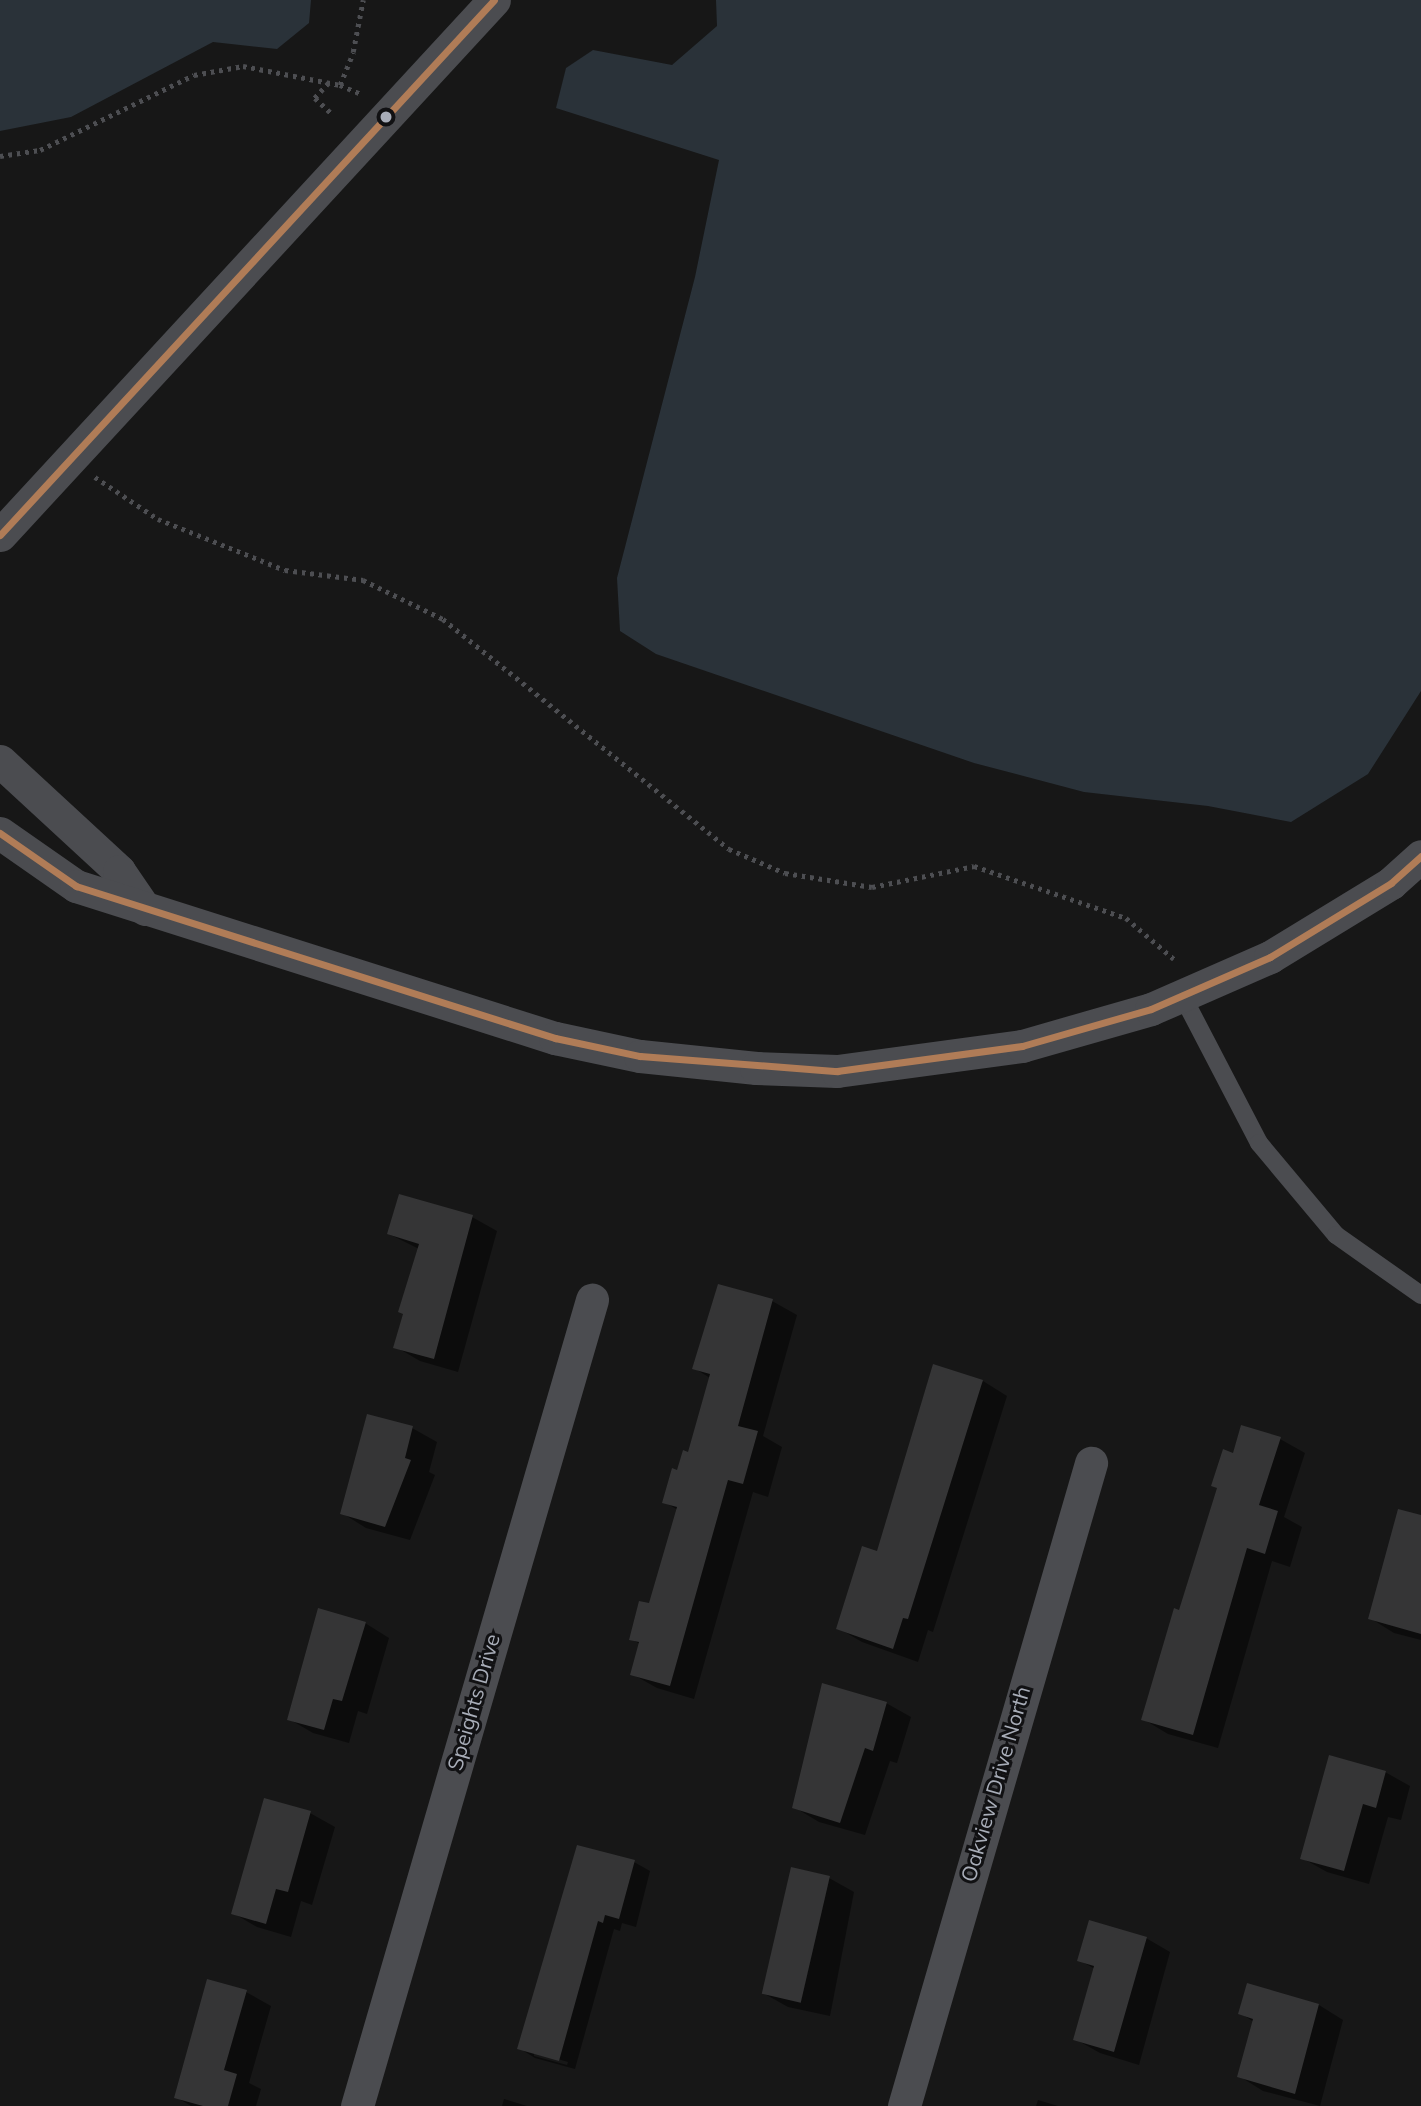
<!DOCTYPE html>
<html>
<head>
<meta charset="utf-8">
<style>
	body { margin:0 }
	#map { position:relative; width:1421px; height:2106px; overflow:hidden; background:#171717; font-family:Mulish,sans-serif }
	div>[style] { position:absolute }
	.water>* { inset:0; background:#2a3239 }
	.shadow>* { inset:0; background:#0007 }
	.building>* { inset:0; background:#353536; transform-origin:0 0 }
	.path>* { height:4.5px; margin-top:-2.25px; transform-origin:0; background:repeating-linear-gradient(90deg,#4d4e52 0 3.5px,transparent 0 8.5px) }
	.lane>* { height:18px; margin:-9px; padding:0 9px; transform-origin:9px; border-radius:9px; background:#4b4c50 }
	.street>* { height:33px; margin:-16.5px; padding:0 16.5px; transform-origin:16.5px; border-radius:16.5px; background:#4b4c50 }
	.bus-1>* { height:7px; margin:-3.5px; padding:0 3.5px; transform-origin:3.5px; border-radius:3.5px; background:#b07c57 }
	.dots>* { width:19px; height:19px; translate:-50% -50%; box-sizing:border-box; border:4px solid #111113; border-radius:50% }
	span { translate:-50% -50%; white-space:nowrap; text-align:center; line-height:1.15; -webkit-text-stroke:6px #111113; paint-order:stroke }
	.street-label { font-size:21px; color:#a8adb8 }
</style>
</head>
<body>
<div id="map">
	<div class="water">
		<i style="clip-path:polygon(0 0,311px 0,309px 23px,277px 49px,213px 42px,71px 117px,0 131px)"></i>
		<i style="clip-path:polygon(716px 0,1421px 0,1421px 691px,1368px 774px,1291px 822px,1208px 806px,1084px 792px,974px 763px,656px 654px,620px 631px,617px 578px,695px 277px,719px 160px,556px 108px,566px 68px,593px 50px,672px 65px,717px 26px)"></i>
	</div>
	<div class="shadow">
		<i style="clip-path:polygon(472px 1217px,497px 1231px,458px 1372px,420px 1361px,396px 1347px,419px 1249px,389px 1234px)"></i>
		<i style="clip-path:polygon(772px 1301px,797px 1315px,763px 1436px,782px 1447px,768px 1497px,753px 1492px,694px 1699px,657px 1688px,632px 1674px,640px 1644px,631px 1639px,651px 1605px,678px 1510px,664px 1502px,689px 1454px,710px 1378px,694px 1368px)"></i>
		<i style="clip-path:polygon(983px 1381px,1007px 1396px,933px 1632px,928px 1630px,918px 1662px,862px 1642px,838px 1628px)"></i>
		<i style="clip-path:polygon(369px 1416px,412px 1428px,437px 1442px,429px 1472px,435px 1475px,410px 1540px,366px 1528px,342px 1513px)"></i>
		<i style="clip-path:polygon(1280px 1439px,1305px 1453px,1284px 1517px,1302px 1527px,1290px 1567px,1272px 1561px,1218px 1748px,1168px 1734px,1143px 1719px,1234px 1455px)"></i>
		<i style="clip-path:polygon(1421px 1517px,1421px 1640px,1394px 1633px,1370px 1618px)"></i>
		<i style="clip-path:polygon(365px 1623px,389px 1638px,367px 1714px,358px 1711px,349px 1743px,313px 1733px,289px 1719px)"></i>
		<i style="clip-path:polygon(886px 1703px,911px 1717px,897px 1763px,890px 1761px,865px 1835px,819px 1822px,794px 1807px)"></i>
		<i style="clip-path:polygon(1385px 1772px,1410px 1786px,1401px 1820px,1388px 1817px,1369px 1884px,1327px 1872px,1302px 1858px)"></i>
		<i style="clip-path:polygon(310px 1813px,335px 1827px,312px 1905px,301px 1901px,291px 1937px,257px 1927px,233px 1913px)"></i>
		<i style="clip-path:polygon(evenodd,634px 1862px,650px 1871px,636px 1927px,622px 1923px,620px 1931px,614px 1929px,575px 2069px,535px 2058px,519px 2048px,634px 1862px,534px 2052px,568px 2062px,567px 2065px,534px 2056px,534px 2052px)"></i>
		<i style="clip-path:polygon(829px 1878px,854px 1892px,830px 2016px,788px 2007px,763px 1993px)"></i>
		<i style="clip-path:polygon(1146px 1938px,1170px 1952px,1139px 2065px,1100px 2053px,1075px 2039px,1095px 1969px,1079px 1960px)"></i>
		<i style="clip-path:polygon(208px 1982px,246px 1992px,271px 2006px,249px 2083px,261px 2089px,256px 2106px,191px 2106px,176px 2097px)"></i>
		<i style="clip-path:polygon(1248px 1986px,1319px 2005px,1343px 2020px,1320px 2106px,1263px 2091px,1239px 2076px,1254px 2022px,1240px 2013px)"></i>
		<i style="clip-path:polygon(504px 2099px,527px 2106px,502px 2106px)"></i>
		<i style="clip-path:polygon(1038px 2100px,1058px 2106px,1036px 2106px)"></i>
	</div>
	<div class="building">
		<i style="clip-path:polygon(399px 1194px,473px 1215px,434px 1359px,393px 1348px,403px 1314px,398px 1312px,419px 1244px,387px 1234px)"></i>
		<i style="clip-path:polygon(718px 1284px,773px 1299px,738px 1426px,758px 1431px,743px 1484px,728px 1480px,670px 1686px,630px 1675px,639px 1642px,629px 1640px,639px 1601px,649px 1603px,677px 1507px,662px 1503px,672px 1468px,677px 1470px,683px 1450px,688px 1452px,710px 1374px,692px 1369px)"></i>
		<i style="clip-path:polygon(933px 1364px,983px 1380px,908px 1619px,903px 1618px,893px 1649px,836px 1629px,862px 1546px,877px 1551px)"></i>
		<i style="clip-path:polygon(367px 1414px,413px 1426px,405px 1458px,411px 1460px,385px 1527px,340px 1514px)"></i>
		<i style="clip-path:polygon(1241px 1425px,1281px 1437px,1259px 1505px,1278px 1511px,1265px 1554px,1247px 1548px,1193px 1735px,1141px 1720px,1174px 1608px,1179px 1610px,1217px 1488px,1211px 1486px,1223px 1449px,1233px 1453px)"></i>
		<i style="clip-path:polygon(1398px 1509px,1421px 1515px,1421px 1634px,1368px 1619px)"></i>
		<i style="clip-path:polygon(318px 1608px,366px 1622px,342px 1701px,333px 1699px,324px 1730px,287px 1720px)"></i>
		<i style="clip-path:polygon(822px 1683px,887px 1702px,873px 1751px,865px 1748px,840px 1823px,792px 1808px)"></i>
		<i style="clip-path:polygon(1329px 1755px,1386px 1771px,1376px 1808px,1363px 1804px,1344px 1871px,1300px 1859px)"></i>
		<i style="clip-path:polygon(264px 1798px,311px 1811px,288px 1892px,276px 1889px,266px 1924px,231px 1914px)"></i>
		<i style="clip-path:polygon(577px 1845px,635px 1860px,619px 1919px,605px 1915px,603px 1923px,598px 1921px,559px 2061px,517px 2049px)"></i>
		<i style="left:791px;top:1867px;width:40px;height:130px;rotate:13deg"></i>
		<i style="clip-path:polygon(1089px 1920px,1147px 1937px,1114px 2052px,1073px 2040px,1094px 1966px,1077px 1961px)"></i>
		<i style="clip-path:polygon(207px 1979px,247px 1990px,224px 2070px,237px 2074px,228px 2106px,203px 2106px,174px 2098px)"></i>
		<i style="clip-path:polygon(1247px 1983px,1319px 2004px,1295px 2094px,1237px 2077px,1253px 2019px,1238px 2014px)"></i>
	</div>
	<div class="path">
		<i style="left:329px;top:83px;width:21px;rotate:133deg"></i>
		<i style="left:315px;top:98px;width:23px;rotate:43deg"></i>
		<i style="left:340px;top:85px;width:35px;rotate:-68deg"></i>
		<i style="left:353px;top:52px;width:53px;rotate:-79.1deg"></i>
		<i style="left:0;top:156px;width:40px;rotate:-8.5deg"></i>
		<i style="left:40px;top:150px;width:171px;rotate:-26deg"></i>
		<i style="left:194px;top:75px;width:50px;rotate:-10.4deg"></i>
		<i style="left:243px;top:66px;width:99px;rotate:11.1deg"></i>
		<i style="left:340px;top:85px;width:25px;rotate:23deg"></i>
		<i style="left:95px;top:477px;width:76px;rotate:33.7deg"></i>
		<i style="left:158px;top:519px;width:137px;rotate:21.9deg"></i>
		<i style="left:285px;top:570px;width:79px;rotate:7.3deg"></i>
		<i style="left:363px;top:580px;width:89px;rotate:26deg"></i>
		<i style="left:443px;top:619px;width:367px;rotate:38.8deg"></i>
		<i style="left:729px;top:849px;width:61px;rotate:23.2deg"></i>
		<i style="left:785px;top:873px;width:88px;rotate:9.1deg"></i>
		<i style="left:872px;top:887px;width:104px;rotate:-11.6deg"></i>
		<i style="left:974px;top:866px;width:161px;rotate:18.9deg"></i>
		<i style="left:1126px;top:918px;width:63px;rotate:40.5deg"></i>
	</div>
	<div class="lane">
		<i style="left:1182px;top:995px;width:167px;rotate:62.5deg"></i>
		<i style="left:1259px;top:1143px;width:120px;rotate:50.1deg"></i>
		<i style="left:1336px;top:1235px;width:104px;rotate:35.2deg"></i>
	</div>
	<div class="street">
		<i style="left:0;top:535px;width:728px;rotate:-47.28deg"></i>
		<i style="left:0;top:761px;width:162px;rotate:42.7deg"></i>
		<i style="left:119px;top:871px;width:46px;rotate:55.6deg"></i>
		<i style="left:0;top:833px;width:93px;rotate:34.9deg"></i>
		<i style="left:76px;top:886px;width:503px;rotate:17.61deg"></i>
		<i style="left:555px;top:1038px;width:87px;rotate:12deg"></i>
		<i style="left:640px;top:1056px;width:117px;rotate:5.9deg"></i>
		<i style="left:756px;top:1068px;width:81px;rotate:2.1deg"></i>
		<i style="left:837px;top:1071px;width:187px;rotate:-7.7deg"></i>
		<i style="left:1022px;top:1046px;width:134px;rotate:-16deg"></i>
		<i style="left:1151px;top:1009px;width:130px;rotate:-23.6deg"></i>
		<i style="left:1270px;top:957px;width:142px;rotate:-31.4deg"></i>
		<i style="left:1391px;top:883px;width:40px;rotate:-42deg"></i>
		<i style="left:357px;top:2106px;width:840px;rotate:-73.75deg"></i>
		<i style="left:904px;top:2106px;width:670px;rotate:-73.78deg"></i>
	</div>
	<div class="bus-1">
		<i style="left:0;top:535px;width:728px;rotate:-47.28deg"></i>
		<i style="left:0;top:833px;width:93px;rotate:34.9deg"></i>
		<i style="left:76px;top:886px;width:503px;rotate:17.61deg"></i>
		<i style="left:555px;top:1038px;width:87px;rotate:12deg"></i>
		<i style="left:640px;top:1056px;width:198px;rotate:4.4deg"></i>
		<i style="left:837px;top:1071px;width:187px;rotate:-7.7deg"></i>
		<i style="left:1022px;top:1046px;width:134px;rotate:-16deg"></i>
		<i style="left:1151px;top:1009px;width:130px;rotate:-23.6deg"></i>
		<i style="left:1270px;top:957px;width:142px;rotate:-31.4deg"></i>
		<i style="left:1391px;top:883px;width:40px;rotate:-42deg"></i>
	</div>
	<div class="dots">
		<i style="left:386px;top:117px;background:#a8adb8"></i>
	</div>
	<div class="street-label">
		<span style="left:473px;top:1702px;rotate:-74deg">Speights Drive</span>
		<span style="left:995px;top:1784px;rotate:-74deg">Oakview Drive North</span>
	</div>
</div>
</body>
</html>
